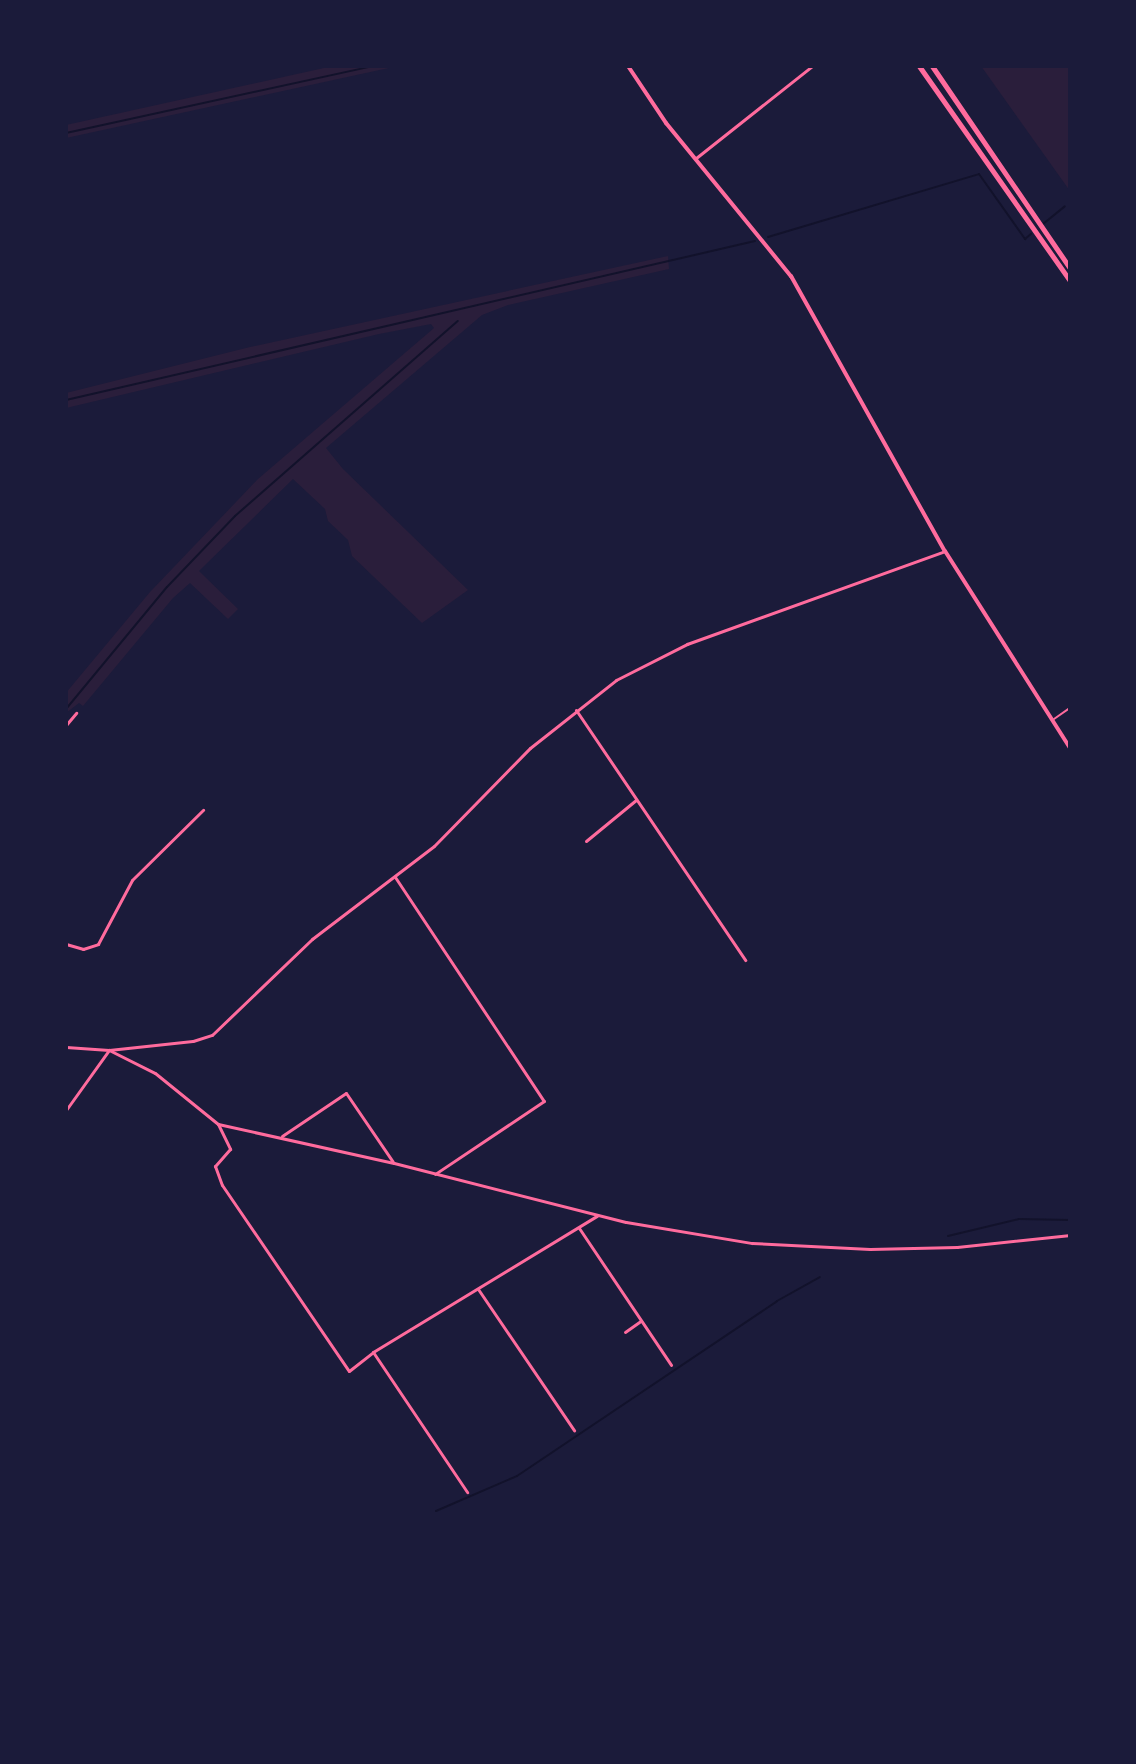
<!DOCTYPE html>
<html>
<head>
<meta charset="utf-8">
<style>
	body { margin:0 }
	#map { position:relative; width:1136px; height:1764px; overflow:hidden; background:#1b1b3a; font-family:"Golos Text",sans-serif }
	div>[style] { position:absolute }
	.green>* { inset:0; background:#2a1e3b }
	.stream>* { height:2px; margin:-1px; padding:0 1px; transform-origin:1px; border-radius:1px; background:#12122b }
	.service>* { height:2px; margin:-1px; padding:0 1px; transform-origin:1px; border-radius:1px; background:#ff6b9d }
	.minor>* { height:3px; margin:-1.5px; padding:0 1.5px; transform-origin:1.5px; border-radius:1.5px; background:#ff6b9d }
	.tertiary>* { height:4px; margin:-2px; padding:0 2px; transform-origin:2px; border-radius:2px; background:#ff6b9d }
	.primary>* { height:5px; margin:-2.5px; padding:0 2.5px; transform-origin:2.5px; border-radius:2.5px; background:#ff6b9d }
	span { translate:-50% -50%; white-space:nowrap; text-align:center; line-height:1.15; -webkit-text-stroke:6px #1b1b3a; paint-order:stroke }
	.frame { position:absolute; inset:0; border:68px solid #1b1b3a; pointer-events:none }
</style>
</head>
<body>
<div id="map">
	<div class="green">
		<i style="clip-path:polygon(333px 66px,398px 66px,66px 138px,66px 125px)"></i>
		<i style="clip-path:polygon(981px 66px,1070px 66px,1070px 191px)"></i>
		<i style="clip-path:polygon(668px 256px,669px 269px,508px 305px,482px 315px,326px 448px,343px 469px,468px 590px,422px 623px,352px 556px,348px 540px,328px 521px,325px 509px,293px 479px,199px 571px,238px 609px,228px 619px,190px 583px,173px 598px,83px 706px,79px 703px,66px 713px,66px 693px,70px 688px,150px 592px,258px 479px,434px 328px,431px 324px,379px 334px,66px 408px,66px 393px,250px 347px)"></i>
	</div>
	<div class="stream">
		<i style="left:66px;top:133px;width:314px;rotate:-12.3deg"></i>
		<i style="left:1043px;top:224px;width:28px;rotate:-39deg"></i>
		<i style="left:768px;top:237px;width:220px;rotate:-16.6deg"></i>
		<i style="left:979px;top:174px;width:80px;rotate:54.7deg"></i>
		<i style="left:1025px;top:239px;width:8px;rotate:-40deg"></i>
		<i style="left:66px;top:400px;width:707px;rotate:-12.99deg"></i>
		<i style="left:66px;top:709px;width:158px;rotate:-50.4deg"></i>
		<i style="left:167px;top:587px;width:98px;rotate:-46.2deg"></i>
		<i style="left:235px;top:516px;width:296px;rotate:-41.2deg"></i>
		<i style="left:948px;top:1236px;width:73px;rotate:-13.5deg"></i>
		<i style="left:1019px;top:1219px;width:51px;rotate:1.1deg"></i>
		<i style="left:436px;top:1511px;width:88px;rotate:-23.4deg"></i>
		<i style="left:517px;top:1476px;width:313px;rotate:-33.9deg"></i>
		<i style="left:777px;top:1301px;width:49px;rotate:-29.2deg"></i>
	</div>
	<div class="service">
		<i style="left:1054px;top:719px;width:19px;rotate:-35deg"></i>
	</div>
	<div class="minor">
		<i style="left:696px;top:158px;width:148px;rotate:-38.4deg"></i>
		<i style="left:576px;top:710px;width:302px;rotate:55.9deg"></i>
		<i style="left:66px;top:725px;width:16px;rotate:-50deg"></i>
		<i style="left:586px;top:841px;width:65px;rotate:-39.4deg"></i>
		<i style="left:395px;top:877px;width:269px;rotate:56.4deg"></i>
		<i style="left:544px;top:1101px;width:131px;rotate:146.2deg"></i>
		<i style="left:66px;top:944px;width:18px;rotate:16deg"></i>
		<i style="left:83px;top:949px;width:16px;rotate:-18deg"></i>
		<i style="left:98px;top:944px;width:72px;rotate:-62deg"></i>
		<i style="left:132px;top:880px;width:100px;rotate:-44.6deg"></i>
		<i style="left:66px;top:1047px;width:43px;rotate:4deg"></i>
		<i style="left:109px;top:1050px;width:84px;rotate:-6.1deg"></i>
		<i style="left:193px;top:1041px;width:20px;rotate:-18deg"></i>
		<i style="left:212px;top:1035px;width:139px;rotate:-43.8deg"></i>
		<i style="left:312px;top:939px;width:153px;rotate:-37.3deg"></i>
		<i style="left:434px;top:846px;width:137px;rotate:-45.6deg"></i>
		<i style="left:530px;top:748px;width:110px;rotate:-38.3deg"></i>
		<i style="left:616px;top:680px;width:80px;rotate:-26.9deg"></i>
		<i style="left:687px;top:644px;width:274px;rotate:-19.8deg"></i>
		<i style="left:66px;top:1110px;width:74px;rotate:-54.4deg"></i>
		<i style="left:109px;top:1050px;width:51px;rotate:26.6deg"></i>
		<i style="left:155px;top:1073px;width:81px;rotate:39deg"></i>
		<i style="left:218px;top:1124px;width:28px;rotate:64deg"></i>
		<i style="left:230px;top:1149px;width:23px;rotate:131deg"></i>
		<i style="left:215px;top:1166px;width:20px;rotate:70deg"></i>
		<i style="left:222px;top:1185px;width:225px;rotate:55.7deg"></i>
		<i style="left:349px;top:1371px;width:31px;rotate:-38deg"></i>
		<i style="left:373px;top:1352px;width:262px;rotate:-31.3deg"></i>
		<i style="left:218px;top:1124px;width:180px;rotate:12.5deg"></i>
		<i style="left:394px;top:1163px;width:239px;rotate:14.3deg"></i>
		<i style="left:626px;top:1222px;width:128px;rotate:9.5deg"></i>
		<i style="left:752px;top:1243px;width:118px;rotate:2.9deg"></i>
		<i style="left:870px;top:1249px;width:87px;rotate:-1.3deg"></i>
		<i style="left:957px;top:1247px;width:114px;rotate:-6.1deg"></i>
		<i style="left:282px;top:1136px;width:77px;rotate:-33.9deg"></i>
		<i style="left:346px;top:1093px;width:83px;rotate:55.7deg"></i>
		<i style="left:579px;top:1228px;width:165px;rotate:56.1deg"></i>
		<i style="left:478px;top:1289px;width:171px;rotate:55.8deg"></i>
		<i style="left:625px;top:1332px;width:19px;rotate:-35deg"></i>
		<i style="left:373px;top:1352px;width:169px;rotate:56.1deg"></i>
	</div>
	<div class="tertiary">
		<i style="left:628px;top:66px;width:69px;rotate:56.3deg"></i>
		<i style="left:666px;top:123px;width:198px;rotate:50.8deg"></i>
		<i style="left:791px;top:276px;width:315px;rotate:60.8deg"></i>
		<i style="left:945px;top:551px;width:233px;rotate:57.6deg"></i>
	</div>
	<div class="primary">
		<i style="left:919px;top:66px;width:263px;rotate:54.9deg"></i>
		<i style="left:932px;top:66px;width:245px;rotate:55.7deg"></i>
	</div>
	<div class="frame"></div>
</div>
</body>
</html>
